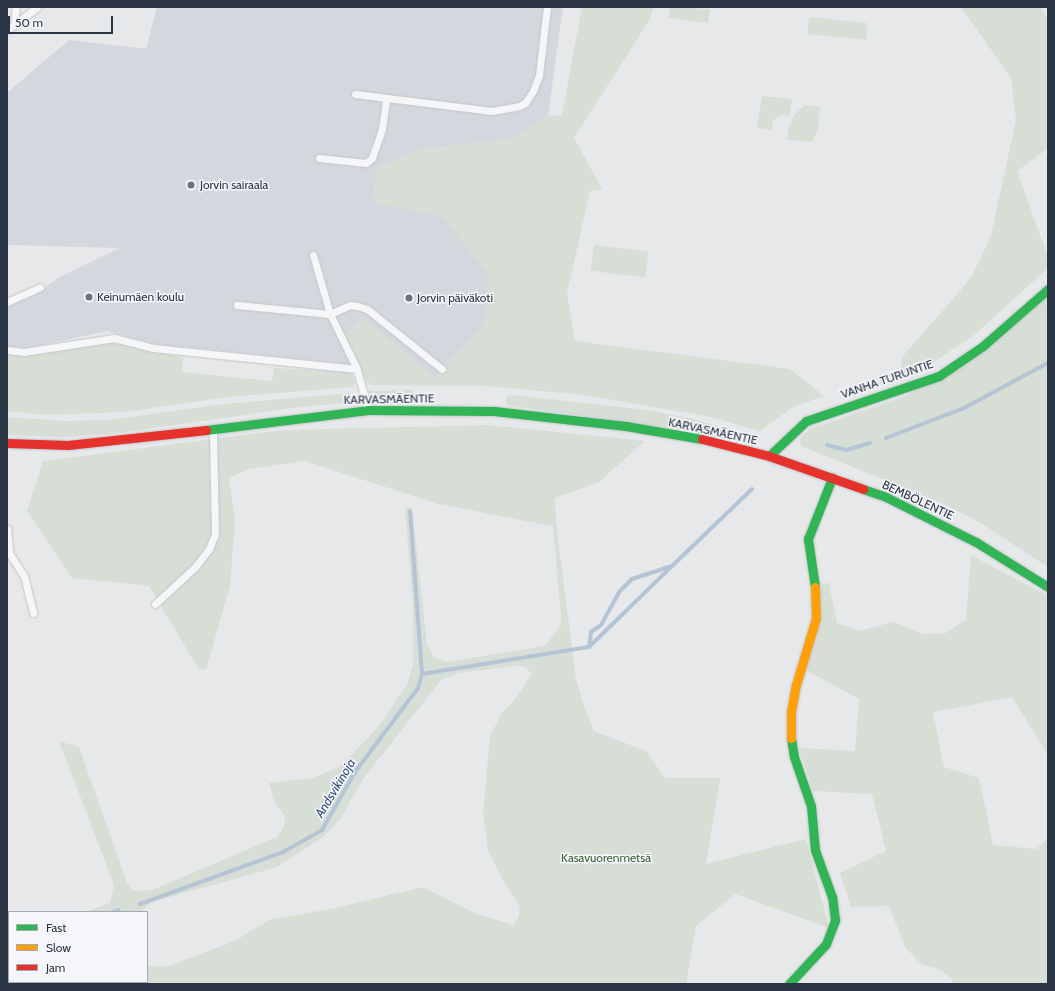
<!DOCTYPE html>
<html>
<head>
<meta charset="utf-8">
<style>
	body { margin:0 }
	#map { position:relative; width:1055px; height:991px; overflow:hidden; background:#e6e8ea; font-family:Cabin,sans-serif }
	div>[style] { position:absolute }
	.built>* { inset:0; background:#d4d7dd }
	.green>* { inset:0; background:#d6ded6; transform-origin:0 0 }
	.stream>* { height:4px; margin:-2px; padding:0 2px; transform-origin:2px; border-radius:2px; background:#b4c4d5 }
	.roads { filter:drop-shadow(0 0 1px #c4c6c8) drop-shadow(0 0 1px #c4c6c8) }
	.lane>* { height:7px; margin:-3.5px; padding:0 3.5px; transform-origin:3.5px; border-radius:3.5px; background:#f5f6f7 }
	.fast>* { height:9px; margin:-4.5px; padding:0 4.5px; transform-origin:4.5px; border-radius:4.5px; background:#30b455 }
	.slow>* { height:9px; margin:-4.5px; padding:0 4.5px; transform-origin:4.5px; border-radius:4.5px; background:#ff9f0a }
	.jam>* { height:9px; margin:-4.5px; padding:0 4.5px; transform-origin:4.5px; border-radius:4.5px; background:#e5322d }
	.dots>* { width:11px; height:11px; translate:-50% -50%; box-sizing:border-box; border:2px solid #f4f6f9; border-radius:50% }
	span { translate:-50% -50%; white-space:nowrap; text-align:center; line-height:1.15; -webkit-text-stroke:3px #f4f6f9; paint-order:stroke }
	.poi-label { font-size:12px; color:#2b3445 }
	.left { translate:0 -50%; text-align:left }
	.street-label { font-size:12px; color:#2b3445 }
	.park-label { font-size:12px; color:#3f6138 }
	.water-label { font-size:13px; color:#34527a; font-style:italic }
	.frame { position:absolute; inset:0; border:8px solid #2b3445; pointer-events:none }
	.legend { position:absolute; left:8px; top:911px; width:140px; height:72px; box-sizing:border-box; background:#f4f6f9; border:1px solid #a4a8b1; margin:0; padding:5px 7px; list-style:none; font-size:12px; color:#2b3445 }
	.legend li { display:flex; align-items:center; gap:8px; height:20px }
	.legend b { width:20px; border:1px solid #a4a8b1 }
	.scale { position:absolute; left:8px; top:16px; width:105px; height:18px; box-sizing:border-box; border:2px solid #2b3445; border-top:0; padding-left:5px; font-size:12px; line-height:14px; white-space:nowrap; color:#2b3445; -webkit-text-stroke:3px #f4f6f9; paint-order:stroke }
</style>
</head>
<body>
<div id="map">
	<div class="built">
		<i style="clip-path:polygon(157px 7px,563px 7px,548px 116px,514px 139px,419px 149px,377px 168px,373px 202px,442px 216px,489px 275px,484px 325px,435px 377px,362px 317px,358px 365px,153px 344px,107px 331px,28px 348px,7px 347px,7px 304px,41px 290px,58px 278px,120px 248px,7px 245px,7px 93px,69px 40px,146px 49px)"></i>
	</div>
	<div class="green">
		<i style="clip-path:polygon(582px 7px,653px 7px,650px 19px,574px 138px,602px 189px,590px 191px,567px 293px,575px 341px,790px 369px,824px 396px,793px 407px,760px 431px,711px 417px,584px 395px,486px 386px,371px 385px,366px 380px,344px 338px,362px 317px,435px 377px,484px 325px,489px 275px,442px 217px,373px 202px,377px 168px,419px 149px,514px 139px,548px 116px,562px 115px)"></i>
		<i style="clip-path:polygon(670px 7px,710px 9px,708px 23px,669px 18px)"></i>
		<i style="clip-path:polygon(961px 7px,1040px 7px,1048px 20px,1048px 148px,1017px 171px,1048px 257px,1048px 268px,973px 336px,932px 363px,901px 376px,902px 357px,960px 291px,973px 274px,991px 236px,1016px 120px,1011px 78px)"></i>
		<i style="left:809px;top:17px;width:59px;height:17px;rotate:6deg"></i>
		<i style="clip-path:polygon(762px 96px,792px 99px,789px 116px,782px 115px,773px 120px,772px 130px,757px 128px)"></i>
		<i style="clip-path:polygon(805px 105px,820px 107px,818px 130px,812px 142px,787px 140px,789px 126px,795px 114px)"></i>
		<i style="left:594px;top:245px;width:55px;height:26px;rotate:7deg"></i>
		<i style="clip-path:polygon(1048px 296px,1048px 567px,979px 522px,946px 505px,801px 446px,800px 439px,810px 429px,906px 396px)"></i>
		<i style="clip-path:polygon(105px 343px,125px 344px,183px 358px,182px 372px,272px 381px,274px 368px,347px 372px,352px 374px,355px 382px,353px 387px,229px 397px,124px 412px,46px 415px,7px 411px,7px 355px,46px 353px)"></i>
		<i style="clip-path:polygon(413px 390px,414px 395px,385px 402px,375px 402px,368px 391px)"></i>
		<i style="clip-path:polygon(350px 393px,355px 395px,355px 399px,343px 403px,292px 408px,118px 433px,64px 437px,7px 435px,7px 417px,65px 421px,108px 420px,225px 404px)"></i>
		<i style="clip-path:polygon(512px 395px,647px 410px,693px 419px,745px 434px,739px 438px,506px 405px,507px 396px)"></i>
		<i style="clip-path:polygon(488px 425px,645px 441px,599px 482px,555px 498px,556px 523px,576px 679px,582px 700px,594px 731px,646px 751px,665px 778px,720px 778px,706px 864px,806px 839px,829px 928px,735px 894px,696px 926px,686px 984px,79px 984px,147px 982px,147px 966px,166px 967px,235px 941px,269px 920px,336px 908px,423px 887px,477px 914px,513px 925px,518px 918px,520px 906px,503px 881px,488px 850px,483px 814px,490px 737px,501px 714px,515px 699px,532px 674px,525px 667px,520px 665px,458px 673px,441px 680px,363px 779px,340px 819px,324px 836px,277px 867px,152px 902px,140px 912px,86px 912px,110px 903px,114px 885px,59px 741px,79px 747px,127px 883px,133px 891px,152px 890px,277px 837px,284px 827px,285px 816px,273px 799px,269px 783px,313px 778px,341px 766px,379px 726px,408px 683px,413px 663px,413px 609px,405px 507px,412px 508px,427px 645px,434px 657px,447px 662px,545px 646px,561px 625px,561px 614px,553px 526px,438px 504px,305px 461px,249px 469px,229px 478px,235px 521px,230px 586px,206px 670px,198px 668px,149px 586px,72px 578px,27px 511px,43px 461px,284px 430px)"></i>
		<i style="clip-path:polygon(971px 555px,1048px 596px,1048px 755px,1012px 697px,933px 712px,944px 767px,979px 778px,993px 845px,1036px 849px,1048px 839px,1048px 984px,952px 984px,953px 980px,939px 969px,922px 965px,905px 947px,889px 906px,851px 907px,840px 873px,886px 851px,872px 794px,813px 791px,799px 748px,855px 751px,859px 699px,806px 670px,822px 584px,829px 583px,837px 623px,859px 631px,893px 622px,923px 634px,946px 633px,966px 620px)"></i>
	</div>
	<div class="stream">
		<i style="left:886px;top:438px;width:84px;rotate:-21deg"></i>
		<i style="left:964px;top:408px;width:95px;rotate:-28.2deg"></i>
		<i style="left:827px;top:445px;width:20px;rotate:15deg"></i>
		<i style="left:846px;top:450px;width:25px;rotate:-16deg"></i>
		<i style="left:589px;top:647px;width:113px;rotate:-44.3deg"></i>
		<i style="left:422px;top:674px;width:169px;rotate:-9.2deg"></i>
		<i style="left:589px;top:647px;width:15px;rotate:-82deg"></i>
		<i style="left:591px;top:632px;width:12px;rotate:-35deg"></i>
		<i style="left:601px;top:625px;width:39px;rotate:-61deg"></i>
		<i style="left:620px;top:591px;width:17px;rotate:-45deg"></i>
		<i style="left:632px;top:579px;width:42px;rotate:-18deg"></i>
		<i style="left:672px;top:566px;width:111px;rotate:-43.9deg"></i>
		<i style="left:140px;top:904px;width:152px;rotate:-20deg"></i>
		<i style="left:283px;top:852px;width:45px;rotate:-29.4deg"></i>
		<i style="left:322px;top:830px;width:67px;rotate:-60.4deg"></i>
		<i style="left:355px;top:772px;width:105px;rotate:-53.1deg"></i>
		<i style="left:418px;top:688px;width:15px;rotate:-74deg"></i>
		<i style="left:422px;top:674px;width:163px;rotate:-94.2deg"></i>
		<i style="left:113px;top:912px;width:6px;rotate:-18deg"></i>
		<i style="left:7px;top:949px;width:2px"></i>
	</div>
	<div class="roads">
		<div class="lane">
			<i style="left:14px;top:25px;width:18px;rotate:-84deg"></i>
			<i style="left:7px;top:30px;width:38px;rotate:-37deg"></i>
			<i style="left:355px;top:94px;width:138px;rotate:7.1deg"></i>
			<i style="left:492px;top:111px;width:27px;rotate:-10deg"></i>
			<i style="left:519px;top:106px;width:7px;rotate:-27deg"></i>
			<i style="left:525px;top:103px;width:14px;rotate:-56deg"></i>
			<i style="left:533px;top:91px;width:17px;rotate:-69deg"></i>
			<i style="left:539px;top:75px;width:68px;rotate:-83.3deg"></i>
			<i style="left:319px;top:158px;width:47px;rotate:6.1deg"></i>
			<i style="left:366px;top:163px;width:8px;rotate:-40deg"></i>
			<i style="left:372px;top:158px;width:31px;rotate:-71deg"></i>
			<i style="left:382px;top:129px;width:30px;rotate:-82deg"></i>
			<i style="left:313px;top:255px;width:61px;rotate:73.9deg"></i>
			<i style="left:330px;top:314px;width:59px;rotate:63.9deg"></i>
			<i style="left:356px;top:367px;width:44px;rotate:74.1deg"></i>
			<i style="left:7px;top:302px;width:36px;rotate:-24deg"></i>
			<i style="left:237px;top:305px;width:93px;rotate:5.5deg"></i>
			<i style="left:330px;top:314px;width:22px;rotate:-24deg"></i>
			<i style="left:350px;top:305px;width:7px;rotate:8deg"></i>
			<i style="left:357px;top:306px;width:10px;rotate:17deg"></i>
			<i style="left:367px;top:309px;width:96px;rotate:38.7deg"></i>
			<i style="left:7px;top:350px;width:17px;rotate:7deg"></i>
			<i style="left:24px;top:352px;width:91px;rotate:-8.8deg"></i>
			<i style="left:114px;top:338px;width:40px;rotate:14.4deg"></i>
			<i style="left:153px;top:348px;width:205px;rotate:5.9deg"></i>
			<i style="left:7px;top:529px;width:24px;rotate:85deg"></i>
			<i style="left:9px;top:553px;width:27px;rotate:57deg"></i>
			<i style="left:24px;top:576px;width:38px;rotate:76deg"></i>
			<i style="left:155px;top:604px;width:54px;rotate:-42.8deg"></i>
			<i style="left:195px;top:567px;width:23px;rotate:-52deg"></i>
			<i style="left:209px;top:549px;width:16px;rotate:-68deg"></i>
			<i style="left:215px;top:534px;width:104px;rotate:-91.1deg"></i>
		</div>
		<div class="fast">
			<i style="left:206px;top:430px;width:163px;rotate:-7deg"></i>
			<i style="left:368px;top:410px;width:126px;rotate:0.5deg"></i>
			<i style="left:494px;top:411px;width:133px;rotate:6.5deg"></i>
			<i style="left:626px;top:426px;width:77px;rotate:9.7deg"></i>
			<i style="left:769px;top:456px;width:51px;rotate:-43.4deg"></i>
			<i style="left:806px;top:421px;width:140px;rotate:-18.7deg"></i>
			<i style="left:939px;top:376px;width:53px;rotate:-34.3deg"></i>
			<i style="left:983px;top:346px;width:86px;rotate:-41.2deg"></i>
			<i style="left:863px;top:489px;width:24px;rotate:19deg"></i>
			<i style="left:886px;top:497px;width:101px;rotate:26.6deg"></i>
			<i style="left:976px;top:542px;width:85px;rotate:32deg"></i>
			<i style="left:815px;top:587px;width:49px;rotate:-98.3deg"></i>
			<i style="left:808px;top:539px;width:66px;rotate:-68.5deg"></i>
			<i style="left:789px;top:984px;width:54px;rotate:-47.2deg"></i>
			<i style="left:826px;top:944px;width:26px;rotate:-69deg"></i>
			<i style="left:835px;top:920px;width:23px;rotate:-97deg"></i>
			<i style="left:832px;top:897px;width:50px;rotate:-109.9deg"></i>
			<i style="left:815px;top:850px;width:44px;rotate:-95.2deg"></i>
			<i style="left:811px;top:806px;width:52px;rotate:-109.1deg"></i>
			<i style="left:794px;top:757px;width:19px;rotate:-99deg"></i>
		</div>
		<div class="slow">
			<i style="left:791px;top:738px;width:26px;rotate:-90deg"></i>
			<i style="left:791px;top:712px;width:27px;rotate:-80deg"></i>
			<i style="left:796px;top:685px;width:70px;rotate:-73.4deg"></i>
			<i style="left:816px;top:618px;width:31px;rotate:-92deg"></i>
		</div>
		<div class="jam">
			<i style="left:702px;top:439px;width:69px;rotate:14.2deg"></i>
			<i style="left:769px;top:456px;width:100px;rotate:19.3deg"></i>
			<i style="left:7px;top:443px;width:61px;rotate:1.9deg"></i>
			<i style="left:68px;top:445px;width:139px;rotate:-6.2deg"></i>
		</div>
	</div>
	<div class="dots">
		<i style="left:191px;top:185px;background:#6c737f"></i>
		<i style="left:89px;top:297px;background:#6c737f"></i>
		<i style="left:409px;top:298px;background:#6c737f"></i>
	</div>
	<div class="poi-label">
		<span class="left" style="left:200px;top:185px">Jorvin sairaala</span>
		<span class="left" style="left:97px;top:297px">Keinumäen koulu</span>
		<span class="left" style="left:417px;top:298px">Jorvin päiväkoti</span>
	</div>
	<div class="street-label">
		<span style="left:887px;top:379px;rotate:-19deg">VANHA TURUNTIE</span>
		<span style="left:389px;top:399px;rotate:-1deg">KARVASMÄENTIE</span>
		<span style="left:713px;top:431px;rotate:12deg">KARVASMÄENTIE</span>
		<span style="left:918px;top:500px;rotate:25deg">BEMBÖLENTIE</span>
	</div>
	<div class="park-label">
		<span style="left:606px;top:858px">Kasavuorenmetsä</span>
	</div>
	<div class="water-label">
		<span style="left:335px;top:788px;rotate:-59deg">Andsvikinoja</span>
	</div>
	<div class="frame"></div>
	<ul class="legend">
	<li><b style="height:5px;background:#30b455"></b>Fast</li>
	<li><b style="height:5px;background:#ff9f0a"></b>Slow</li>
	<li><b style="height:5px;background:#e5322d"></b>Jam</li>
	</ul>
	<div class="scale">50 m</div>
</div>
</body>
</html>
